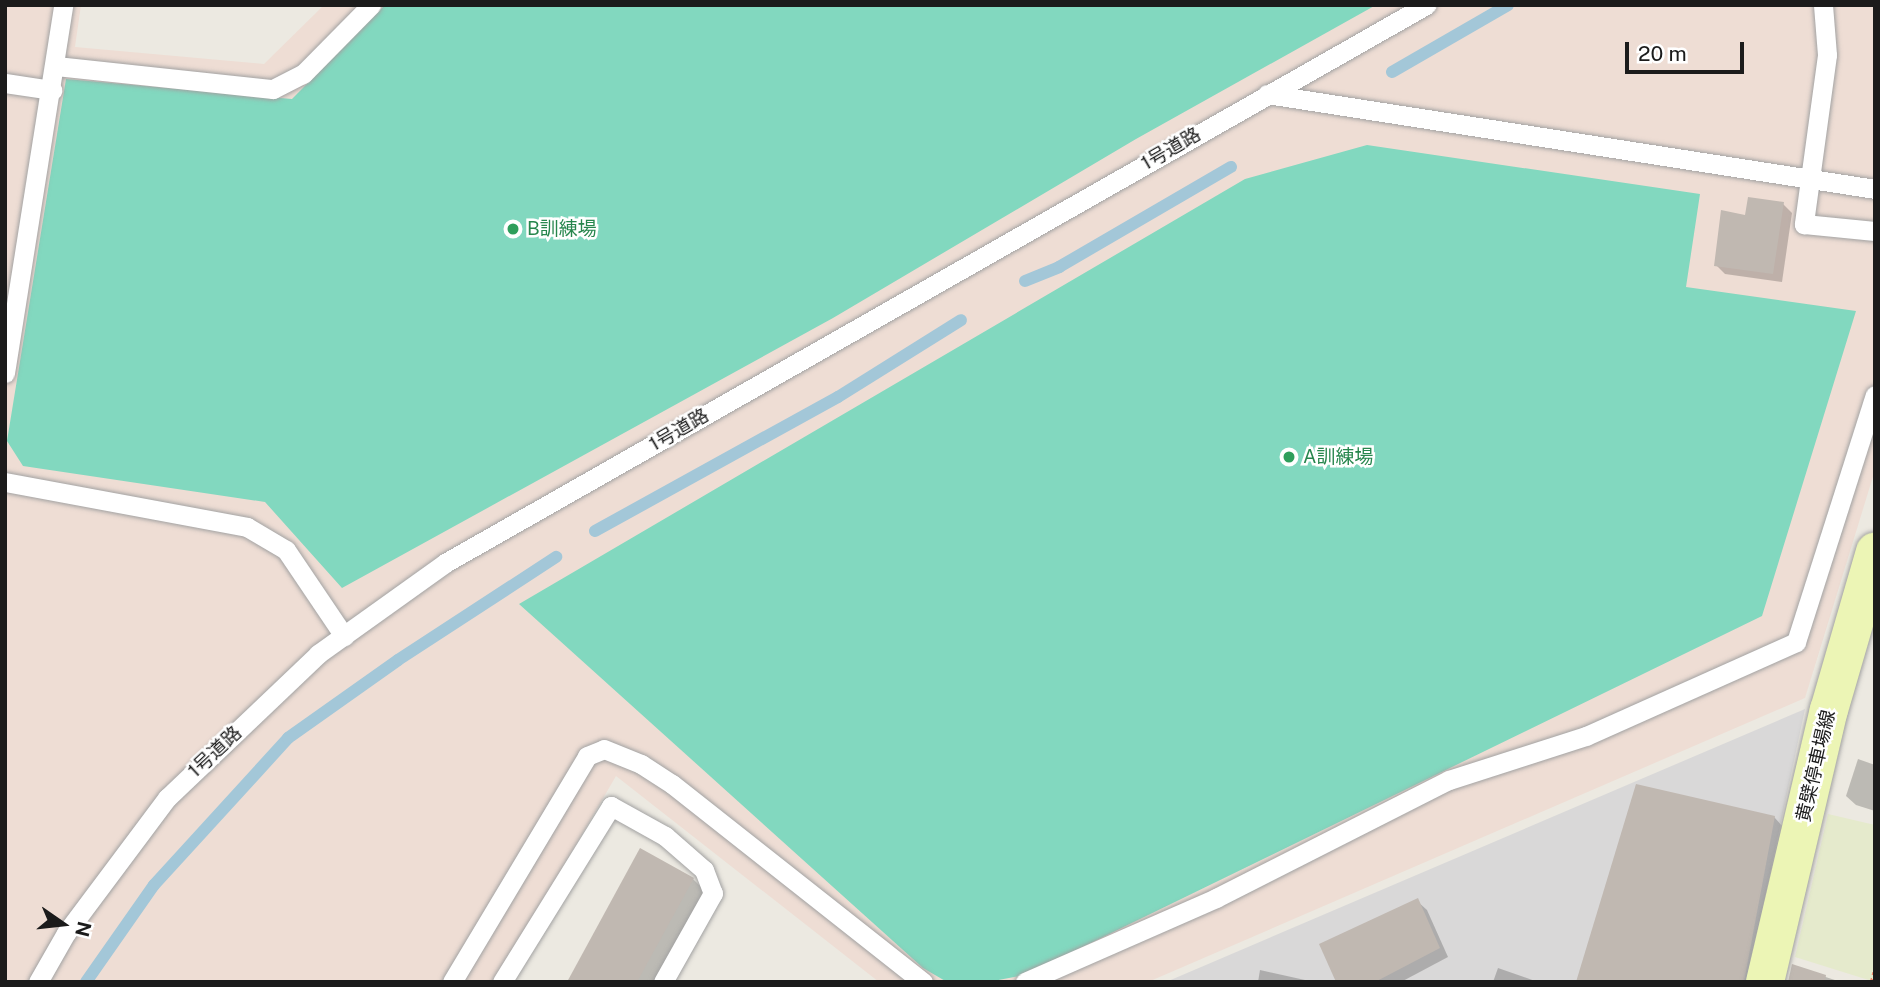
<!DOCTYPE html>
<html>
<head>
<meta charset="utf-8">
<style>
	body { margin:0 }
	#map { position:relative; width:1880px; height:987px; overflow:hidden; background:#ece9e1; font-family:"Public Sans","Noto Sans JP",sans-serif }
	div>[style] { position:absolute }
	.residential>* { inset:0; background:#d9d8d8 }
	.military>* { inset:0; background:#eeddd4 }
	.farmland>* { inset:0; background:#e5eacc }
	.pitch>* { inset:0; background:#82d8bf }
	.shadow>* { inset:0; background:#0003 }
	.stream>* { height:12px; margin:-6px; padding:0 6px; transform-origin:6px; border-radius:6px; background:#a3c7d8 }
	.building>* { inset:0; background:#c0b8b1 }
	.path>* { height:4.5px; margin-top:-2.25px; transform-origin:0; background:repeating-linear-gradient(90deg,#f2876c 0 3.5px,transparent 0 7px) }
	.roads { filter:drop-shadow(0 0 2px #a2a2a2) drop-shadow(0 0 2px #a2a2a2) }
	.lane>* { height:19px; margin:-9.5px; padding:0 9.5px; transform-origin:9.5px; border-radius:9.5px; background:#fff }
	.secondary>* { height:38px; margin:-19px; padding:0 19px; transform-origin:19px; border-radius:19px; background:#ecf5b5 }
	.dots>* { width:19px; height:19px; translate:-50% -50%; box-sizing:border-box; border:4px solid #fff; border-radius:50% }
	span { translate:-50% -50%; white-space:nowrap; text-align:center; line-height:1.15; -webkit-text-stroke:5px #fff; paint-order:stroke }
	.street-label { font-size:19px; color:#1b1b1b }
	.leisure-label { font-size:19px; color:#27864d }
	.left { translate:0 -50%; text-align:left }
	.frame { position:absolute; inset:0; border:7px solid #1b1b1b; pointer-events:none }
	.north { position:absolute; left:28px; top:889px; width:70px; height:70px; -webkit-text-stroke:5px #fff; paint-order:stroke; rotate:104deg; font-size:19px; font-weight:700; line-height:28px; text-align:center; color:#1b1b1b }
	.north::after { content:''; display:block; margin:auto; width:24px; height:32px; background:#1b1b1b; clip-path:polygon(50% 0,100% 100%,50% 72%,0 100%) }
	.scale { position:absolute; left:1625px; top:42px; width:119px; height:32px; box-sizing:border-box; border:4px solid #1b1b1b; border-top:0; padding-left:9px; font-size:21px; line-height:24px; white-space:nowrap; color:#1b1b1b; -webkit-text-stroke:5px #fff; paint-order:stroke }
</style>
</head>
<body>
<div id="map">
	<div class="residential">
		<i style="clip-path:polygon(1805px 709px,1747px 982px,1166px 982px)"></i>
	</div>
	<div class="military">
		<i style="clip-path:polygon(5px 5px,81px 5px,75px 47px,264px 64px,324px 5px,1875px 5px,1875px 470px,1805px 698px,1148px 982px,879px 982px,616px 776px,496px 982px,5px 982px)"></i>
	</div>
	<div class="farmland">
		<i style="clip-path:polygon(1828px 814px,1875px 825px,1875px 982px,1795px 957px)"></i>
	</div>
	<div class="pitch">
		<i style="clip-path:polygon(385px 5px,1376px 5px,1136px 139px,833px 318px,342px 588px,265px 502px,23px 466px,7px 441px,66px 79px,292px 99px)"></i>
		<i style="clip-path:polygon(1367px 145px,1700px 194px,1686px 287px,1856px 311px,1762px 616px,1025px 975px,988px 982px,947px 982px,923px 968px,519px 604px,1245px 179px)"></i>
	</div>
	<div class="shadow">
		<i style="clip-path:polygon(1783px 204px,1792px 213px,1782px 282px,1725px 274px,1716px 265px)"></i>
		<i style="clip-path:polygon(1858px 759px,1875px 765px,1875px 811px,1856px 805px,1846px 796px)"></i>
		<i style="clip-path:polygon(1774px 817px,1784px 828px,1747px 982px,1675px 966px)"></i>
		<i style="clip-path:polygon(693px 879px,708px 894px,660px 982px,569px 982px)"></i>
		<i style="clip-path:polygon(1417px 901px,1427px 910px,1448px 957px,1401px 982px,1338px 982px)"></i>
		<i style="clip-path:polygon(1498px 968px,1538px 982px,1493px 982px)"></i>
		<i style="clip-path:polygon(1801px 969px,1841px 982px,1797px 982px)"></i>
		<i style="clip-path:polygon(1260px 970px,1314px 982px,1258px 982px)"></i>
	</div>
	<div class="stream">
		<i style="left:1392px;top:72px;width:134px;rotate:-30deg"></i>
		<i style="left:1025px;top:281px;width:37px;rotate:-22deg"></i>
		<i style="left:1059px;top:267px;width:199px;rotate:-30.2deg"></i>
		<i style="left:595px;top:531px;width:277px;rotate:-28.9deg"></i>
		<i style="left:838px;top:397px;width:145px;rotate:-32deg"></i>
		<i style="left:86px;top:982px;width:118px;rotate:-55deg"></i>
		<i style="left:154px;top:885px;width:199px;rotate:-47.6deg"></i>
		<i style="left:288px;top:738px;width:135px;rotate:-35.3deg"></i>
		<i style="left:398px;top:660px;width:189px;rotate:-33.1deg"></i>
	</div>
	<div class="building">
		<i style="clip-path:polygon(1748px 197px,1784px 202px,1773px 274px,1714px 266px,1721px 210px,1745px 215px)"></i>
		<i style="clip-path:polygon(1636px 784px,1775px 816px,1744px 982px,1576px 982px)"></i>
		<i style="clip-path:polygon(640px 848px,694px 878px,637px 982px,567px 982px)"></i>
		<i style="clip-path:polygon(1418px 898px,1440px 948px,1375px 982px,1336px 982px,1319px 944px)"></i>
		<i style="clip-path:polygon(1792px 964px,1826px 975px,1825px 982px,1788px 982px)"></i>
	</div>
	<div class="path">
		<i style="left:1872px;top:982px;width:11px;rotate:-75deg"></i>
	</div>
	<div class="roads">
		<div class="lane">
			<i style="left:1823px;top:5px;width:50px;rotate:85.4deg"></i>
			<i style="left:1827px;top:55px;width:171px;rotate:97.8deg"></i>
			<i style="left:1804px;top:224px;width:71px;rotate:5.6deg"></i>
			<i style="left:56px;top:66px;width:218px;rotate:6.1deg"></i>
			<i style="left:273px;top:89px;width:34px;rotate:-27deg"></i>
			<i style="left:303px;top:74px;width:97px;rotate:-45.4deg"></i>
			<i style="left:5px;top:83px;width:48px;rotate:8.5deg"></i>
			<i style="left:1267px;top:94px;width:615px;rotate:8.88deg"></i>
			<i style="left:5px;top:373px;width:373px;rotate:-81deg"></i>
			<i style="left:5px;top:482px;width:246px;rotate:10.5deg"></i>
			<i style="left:247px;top:527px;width:45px;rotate:30.5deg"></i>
			<i style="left:286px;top:550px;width:104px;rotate:56deg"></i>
			<i style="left:38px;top:982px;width:56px;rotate:-60.3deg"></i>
			<i style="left:66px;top:933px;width:169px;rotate:-53.2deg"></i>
			<i style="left:167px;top:798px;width:209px;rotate:-43.6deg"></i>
			<i style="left:318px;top:654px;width:156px;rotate:-35.6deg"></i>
			<i style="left:445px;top:563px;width:1129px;rotate:-29.63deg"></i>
			<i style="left:452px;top:982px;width:263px;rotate:-59.1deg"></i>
			<i style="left:587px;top:756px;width:18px;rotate:-22deg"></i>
			<i style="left:604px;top:749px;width:40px;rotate:22deg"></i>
			<i style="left:641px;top:764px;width:37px;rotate:33deg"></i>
			<i style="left:672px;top:784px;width:320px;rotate:38.3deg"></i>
			<i style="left:502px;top:982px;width:207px;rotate:-58.2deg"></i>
			<i style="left:611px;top:806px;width:62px;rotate:29.1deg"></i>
			<i style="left:665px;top:836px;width:52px;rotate:41.1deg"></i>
			<i style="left:704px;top:870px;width:25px;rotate:69deg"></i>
			<i style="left:713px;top:893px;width:102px;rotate:119.3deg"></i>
			<i style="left:1025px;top:982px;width:209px;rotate:-23.7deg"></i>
			<i style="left:1216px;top:898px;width:261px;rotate:-26.9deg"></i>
			<i style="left:1449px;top:780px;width:144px;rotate:-17.8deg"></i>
			<i style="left:1586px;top:736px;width:230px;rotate:-24.1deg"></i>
			<i style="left:1796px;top:642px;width:259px;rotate:-72.3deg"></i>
		</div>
		<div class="secondary">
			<i style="left:1765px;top:982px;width:279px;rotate:-76.8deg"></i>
			<i style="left:1829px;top:710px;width:165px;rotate:-73.8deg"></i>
		</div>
	</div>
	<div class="dots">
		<i style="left:513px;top:229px;background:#2e9e5b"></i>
		<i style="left:1289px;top:457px;background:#2e9e5b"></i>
	</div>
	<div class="street-label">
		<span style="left:1171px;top:149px;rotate:-30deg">1号道路</span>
		<span style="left:679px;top:430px;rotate:-30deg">1号道路</span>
		<span style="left:215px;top:752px;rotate:-43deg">1号道路</span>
		<span style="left:1816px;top:766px;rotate:-77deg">黄檗停車場線</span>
	</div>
	<div class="leisure-label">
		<span class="left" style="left:527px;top:229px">B訓練場</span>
		<span class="left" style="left:1303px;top:457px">A訓練場</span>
	</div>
	<div class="frame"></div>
	<div class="north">N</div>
	<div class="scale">20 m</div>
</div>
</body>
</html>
